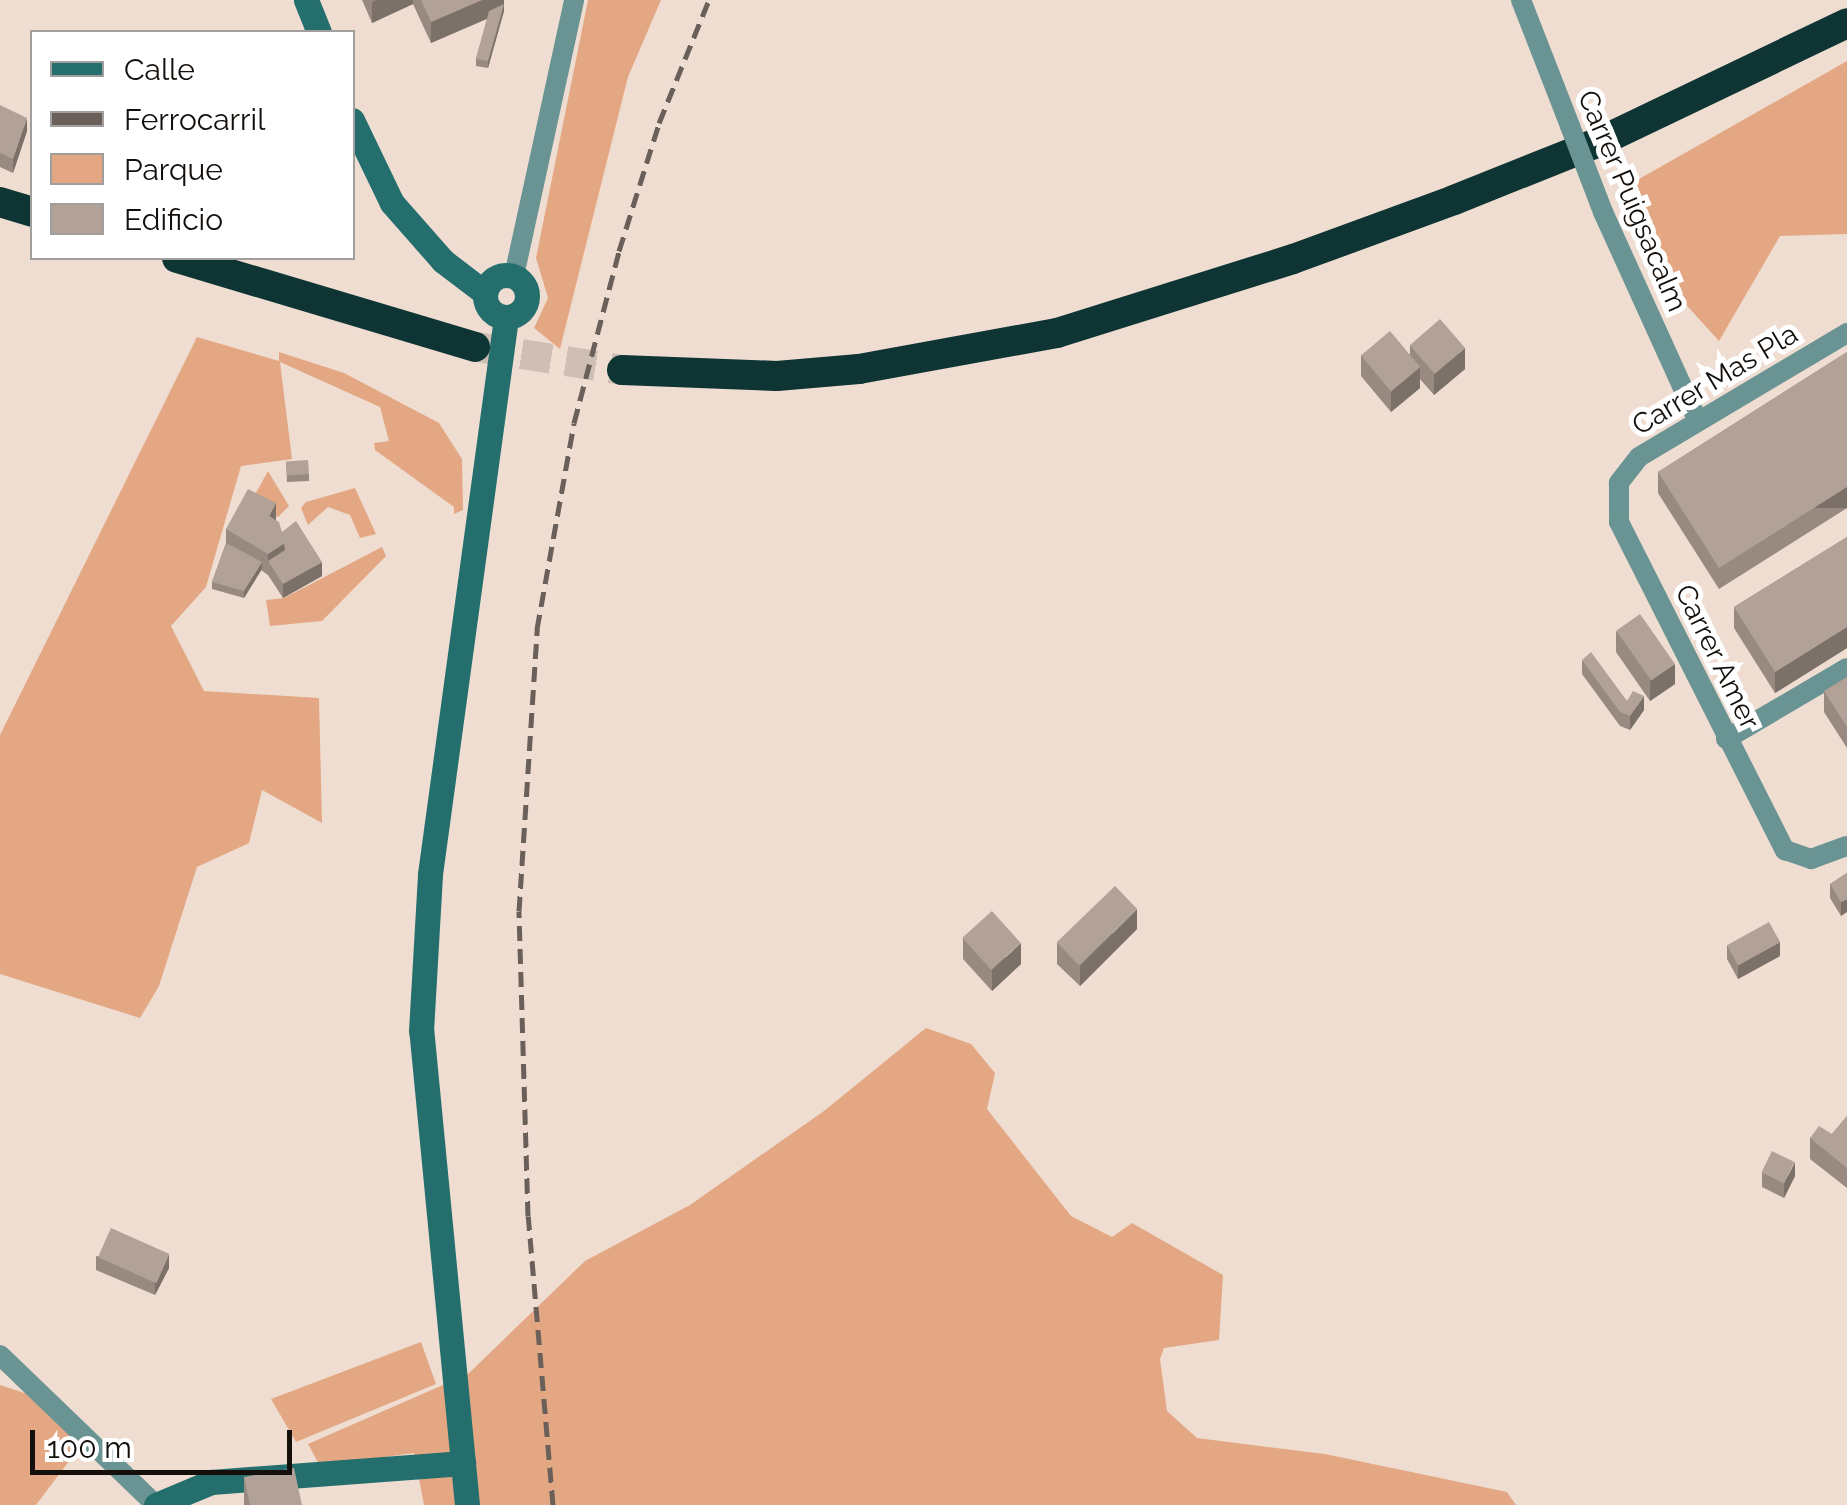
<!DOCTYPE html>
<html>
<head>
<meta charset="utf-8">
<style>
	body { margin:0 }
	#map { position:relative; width:1847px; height:1505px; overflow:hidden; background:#efddd2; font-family:Raleway,sans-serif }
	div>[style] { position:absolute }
	.green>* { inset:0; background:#e3a883 }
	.highway-tunnel>* { height:30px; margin-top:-15px; transform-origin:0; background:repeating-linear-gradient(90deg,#cebeb4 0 30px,transparent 0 45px) }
	.street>* { height:20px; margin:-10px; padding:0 10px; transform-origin:10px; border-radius:10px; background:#699493 }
	.secondary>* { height:25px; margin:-12.5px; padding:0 12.5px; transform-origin:12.5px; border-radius:12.5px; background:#246f6d }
	.secondary>.ring { margin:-12.5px; padding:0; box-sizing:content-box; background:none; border:25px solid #246f6d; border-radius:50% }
	.highway>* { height:30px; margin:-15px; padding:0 15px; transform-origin:15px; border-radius:15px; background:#0e3534 }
	.rail>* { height:5px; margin-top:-2.5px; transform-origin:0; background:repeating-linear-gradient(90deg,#6a6059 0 15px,transparent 0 23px) }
	.street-bridge>* { height:20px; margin:-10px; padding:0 10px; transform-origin:10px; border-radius:10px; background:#699493 }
	.wall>* { inset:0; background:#988a81 }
	.shaded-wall>* { inset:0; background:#7c7169; transform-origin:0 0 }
	.building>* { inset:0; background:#b1a196; transform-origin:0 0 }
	span { translate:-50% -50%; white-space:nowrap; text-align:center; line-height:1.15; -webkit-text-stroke:10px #fff; paint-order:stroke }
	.street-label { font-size:28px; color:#140f0b }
	.legend { position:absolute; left:30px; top:30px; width:325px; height:230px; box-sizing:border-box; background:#fff; border:2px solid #a19f9d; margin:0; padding:12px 18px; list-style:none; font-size:30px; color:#140f0b }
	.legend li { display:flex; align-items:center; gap:20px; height:50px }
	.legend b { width:50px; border:2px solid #a19f9d }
	.scale { position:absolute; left:30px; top:1430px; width:262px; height:45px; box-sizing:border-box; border:5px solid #140f0b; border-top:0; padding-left:12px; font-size:30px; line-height:35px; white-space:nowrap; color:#140f0b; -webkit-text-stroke:8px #fff; paint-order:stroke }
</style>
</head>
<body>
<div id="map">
	<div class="green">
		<i style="clip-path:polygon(588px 0,661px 0,628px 77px,560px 349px,534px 328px,548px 298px,536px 258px)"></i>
		<i style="clip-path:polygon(1847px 61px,1847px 234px,1780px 236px,1719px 341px,1680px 298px,1632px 183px)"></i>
		<i style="clip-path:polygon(197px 337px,279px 361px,279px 352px,344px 373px,439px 423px,462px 459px,463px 510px,454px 514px,454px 507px,375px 450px,374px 443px,389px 441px,380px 407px,280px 362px,292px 459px,241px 466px,206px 587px,171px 626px,204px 691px,319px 698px,322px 823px,262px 790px,249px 843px,197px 867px,159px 986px,140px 1018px,0 974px,0 735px)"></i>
		<i style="clip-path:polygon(268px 471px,289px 506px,278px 517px,251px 502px)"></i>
		<i style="clip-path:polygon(355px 488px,376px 534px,360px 538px,350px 515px,328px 507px,308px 525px,301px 508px,306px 502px)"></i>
		<i style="clip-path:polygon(382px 547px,386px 556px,322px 621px,270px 626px,266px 600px,284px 598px)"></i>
		<i style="clip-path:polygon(926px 1028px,971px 1044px,995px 1073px,987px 1109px,1071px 1216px,1112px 1237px,1132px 1223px,1223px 1275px,1219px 1340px,1164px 1348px,1160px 1359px,1167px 1411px,1197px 1438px,1325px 1454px,1507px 1492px,1516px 1505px,424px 1505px,414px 1453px,320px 1466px,308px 1444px,468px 1374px,585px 1261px,690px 1205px,824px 1111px)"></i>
		<i style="clip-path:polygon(421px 1342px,436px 1384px,296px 1442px,271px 1399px)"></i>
		<i style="clip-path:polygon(0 1385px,49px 1401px,82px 1444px,36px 1505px,0 1505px)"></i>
	</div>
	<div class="highway-tunnel">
		<i style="left:477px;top:347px;width:147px;rotate:9deg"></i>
	</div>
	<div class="street">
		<i style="left:1521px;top:0;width:135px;rotate:68.7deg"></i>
		<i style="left:1603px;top:212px;width:230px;rotate:65.6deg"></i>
		<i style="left:514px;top:276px;width:282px;rotate:-77.7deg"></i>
		<i style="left:1847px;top:333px;width:242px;rotate:149.2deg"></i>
		<i style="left:1639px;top:457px;width:33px;rotate:128deg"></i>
		<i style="left:1619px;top:483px;width:39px;rotate:90deg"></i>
		<i style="left:1619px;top:522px;width:368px;rotate:63.2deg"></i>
		<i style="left:1785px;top:850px;width:28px;rotate:19deg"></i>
		<i style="left:1811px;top:859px;width:38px;rotate:-20deg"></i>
		<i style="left:1726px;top:739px;width:140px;rotate:-30.4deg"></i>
		<i style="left:0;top:1355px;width:216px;rotate:43.9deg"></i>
	</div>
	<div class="secondary">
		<i style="left:306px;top:0;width:35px;rotate:68deg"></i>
		<i style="left:352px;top:120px;width:92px;rotate:64.3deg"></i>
		<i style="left:392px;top:203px;width:77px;rotate:48.7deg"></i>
		<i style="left:443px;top:261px;width:53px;rotate:37.3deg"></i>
		<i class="ring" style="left:485px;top:275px;width:17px;height:17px"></i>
		<i style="left:156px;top:1505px;width:60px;rotate:-22.7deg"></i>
		<i style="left:211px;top:1482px;width:253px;rotate:-4.3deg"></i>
		<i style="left:467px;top:1505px;width:476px;rotate:-95.5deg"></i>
		<i style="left:421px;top:1031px;width:157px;rotate:-86.7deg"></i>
		<i style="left:430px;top:874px;width:561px;rotate:-82.22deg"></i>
	</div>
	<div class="highway">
		<i style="left:0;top:202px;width:34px;rotate:17deg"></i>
		<i style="left:177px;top:258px;width:311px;rotate:16.6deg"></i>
		<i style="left:622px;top:370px;width:155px;rotate:2.2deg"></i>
		<i style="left:777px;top:376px;width:82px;rotate:-4.9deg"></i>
		<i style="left:859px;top:369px;width:201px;rotate:-10.3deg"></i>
		<i style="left:1057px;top:333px;width:247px;rotate:-17.4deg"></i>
		<i style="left:1293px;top:259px;width:171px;rotate:-20.1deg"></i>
		<i style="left:1454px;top:200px;width:156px;rotate:-21.8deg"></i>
		<i style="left:1599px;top:142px;width:275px;rotate:-25.6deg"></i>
	</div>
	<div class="rail">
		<i style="left:553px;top:1505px;width:290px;rotate:-94.9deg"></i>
		<i style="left:528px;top:1216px;width:305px;rotate:-91.7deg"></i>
		<i style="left:519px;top:911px;width:283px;rotate:-86.3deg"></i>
		<i style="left:537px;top:629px;width:209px;rotate:-79.8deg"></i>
		<i style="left:574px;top:423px;width:178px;rotate:-75.3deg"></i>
		<i style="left:619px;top:251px;width:134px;rotate:-72.6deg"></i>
		<i style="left:659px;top:123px;width:133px;rotate:-67.9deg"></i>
	</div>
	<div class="street-bridge">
		<i style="left:1570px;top:126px;width:92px;rotate:69deg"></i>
	</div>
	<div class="wall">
		<i style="clip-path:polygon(362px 0,504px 0,504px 11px,488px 68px,476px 66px,476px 59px,487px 19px,431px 43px,413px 4px,372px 23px)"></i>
		<i style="clip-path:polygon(0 105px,27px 131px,13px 173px,0 167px)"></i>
		<i style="clip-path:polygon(1410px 345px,1465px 369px,1434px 395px,1420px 379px,1420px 388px,1391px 412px,1361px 376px,1361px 355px,1410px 354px)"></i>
		<i style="clip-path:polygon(1847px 352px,1847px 508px,1719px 589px,1658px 493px,1658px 472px)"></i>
		<i style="clip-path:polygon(286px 462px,309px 474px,309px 481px,287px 482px)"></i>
		<i style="clip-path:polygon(276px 520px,282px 532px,322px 576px,283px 598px,268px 575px,261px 570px,244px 598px,212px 589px,212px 582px,226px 543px,226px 529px)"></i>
		<i style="clip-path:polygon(1847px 537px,1847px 648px,1775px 693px,1734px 628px,1734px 607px)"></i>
		<i style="clip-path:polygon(1616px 631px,1675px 684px,1650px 701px,1616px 652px)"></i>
		<i style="clip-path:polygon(1582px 660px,1627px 701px,1644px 710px,1630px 730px,1620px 726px,1582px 674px)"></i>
		<i style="clip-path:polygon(1847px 677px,1847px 748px,1824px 712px,1824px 691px)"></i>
		<i style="clip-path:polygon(1847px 873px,1841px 916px,1830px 898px,1830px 884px)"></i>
		<i style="clip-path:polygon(1137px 929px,1080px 986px,1057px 964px,1057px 943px)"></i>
		<i style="clip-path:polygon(963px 938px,1021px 964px,992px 991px,963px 959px)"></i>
		<i style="clip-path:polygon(1727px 945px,1780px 956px,1738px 979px,1727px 959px)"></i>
		<i style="clip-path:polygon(1847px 1116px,1847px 1188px,1810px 1159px,1810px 1138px,1832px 1134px)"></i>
		<i style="clip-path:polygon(1762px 1173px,1795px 1176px,1784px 1198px,1762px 1187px)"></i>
		<i style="clip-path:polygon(96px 1256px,169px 1268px,155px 1295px,96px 1270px)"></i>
		<i style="clip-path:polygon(244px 1477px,302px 1505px,244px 1505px)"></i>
	</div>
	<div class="shaded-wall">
		<i style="clip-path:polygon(377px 0,413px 0,413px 4px,372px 23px,372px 2px)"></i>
		<i style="clip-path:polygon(482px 0,504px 0,504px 11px,488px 68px,488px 61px,502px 12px,431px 43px,431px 22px)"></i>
		<i style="clip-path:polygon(27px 118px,27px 131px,13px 173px,13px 159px)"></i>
		<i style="clip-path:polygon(1465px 348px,1465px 369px,1434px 395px,1434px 374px)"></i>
		<i style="clip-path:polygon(1420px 367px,1420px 388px,1391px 412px,1391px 391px)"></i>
		<i style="left:1847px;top:487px;width:21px;height:151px;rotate:90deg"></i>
		<i style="clip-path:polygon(276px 503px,276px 524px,269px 516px)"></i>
		<i style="clip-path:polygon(285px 543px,285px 564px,268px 561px,268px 554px)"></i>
		<i style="clip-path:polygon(262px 562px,262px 569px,244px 598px,244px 591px)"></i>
		<i style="clip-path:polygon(322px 562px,322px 576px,283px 598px,283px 584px)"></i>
		<i style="clip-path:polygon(1847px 627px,1847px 648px,1775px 693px,1775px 672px)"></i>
		<i style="clip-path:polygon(1675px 664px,1675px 684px,1650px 701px,1650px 680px)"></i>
		<i style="clip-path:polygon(1644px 696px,1644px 710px,1630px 730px,1630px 716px)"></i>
		<i style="clip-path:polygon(1847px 899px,1847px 912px,1841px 916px,1841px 902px)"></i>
		<i style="clip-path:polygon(1137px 909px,1137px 929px,1080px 986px,1080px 966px)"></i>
		<i style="clip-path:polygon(1780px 942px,1780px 956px,1738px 979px,1738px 965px)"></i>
		<i style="clip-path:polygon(1021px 943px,1021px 964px,992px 991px,992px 970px)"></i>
		<i style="clip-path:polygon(1795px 1162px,1795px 1176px,1784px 1198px,1784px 1184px)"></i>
		<i style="clip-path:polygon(169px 1254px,169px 1268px,155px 1295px,155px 1281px)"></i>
	</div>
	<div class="building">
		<i style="clip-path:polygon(421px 0,482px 0,431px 22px)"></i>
		<i style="clip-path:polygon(504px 4px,488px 61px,476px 59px,489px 11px)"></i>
		<i style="clip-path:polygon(0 105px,27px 118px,13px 159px,0 153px)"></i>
		<i style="left:1440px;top:319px;width:38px;height:40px;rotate:49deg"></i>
		<i style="left:1390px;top:331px;width:47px;height:38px;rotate:50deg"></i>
		<i style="clip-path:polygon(1847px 352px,1847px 487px,1719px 568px,1658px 472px)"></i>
		<i style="left:308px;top:460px;width:14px;height:22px;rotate:86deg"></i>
		<i style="clip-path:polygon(248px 489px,276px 503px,269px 516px,279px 522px,285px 543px,268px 554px,226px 529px)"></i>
		<i style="clip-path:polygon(296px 521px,322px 562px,283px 584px,268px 561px,285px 550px,282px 532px)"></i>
		<i style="clip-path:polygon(1847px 537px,1847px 627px,1775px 672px,1734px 607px)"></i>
		<i style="clip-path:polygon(226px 543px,262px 562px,244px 591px,212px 582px)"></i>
		<i style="left:1640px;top:614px;width:61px;height:29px;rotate:55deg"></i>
		<i style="clip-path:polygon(1591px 652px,1627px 701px,1633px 691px,1644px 696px,1630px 716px,1620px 712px,1582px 660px)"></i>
		<i style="clip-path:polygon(1847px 677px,1847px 727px,1824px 691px)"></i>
		<i style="clip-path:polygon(1847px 873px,1847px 899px,1841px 902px,1830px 884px)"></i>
		<i style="left:1115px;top:886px;width:32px;height:81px;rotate:46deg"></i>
		<i style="left:992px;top:911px;width:43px;height:40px;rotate:48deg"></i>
		<i style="left:1769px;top:922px;width:23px;height:48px;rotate:61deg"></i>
		<i style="clip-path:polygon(1847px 1116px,1847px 1168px,1810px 1138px,1819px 1126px,1832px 1134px)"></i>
		<i style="left:1772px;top:1151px;width:25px;height:24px;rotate:26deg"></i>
		<i style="left:111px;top:1228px;width:64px;height:32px;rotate:24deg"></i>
		<i style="clip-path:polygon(294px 1468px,302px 1505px,250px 1505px,244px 1477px)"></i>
	</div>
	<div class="street-label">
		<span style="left:1632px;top:201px;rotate:67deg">Carrer Puigsacalm</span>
		<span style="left:1715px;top:380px;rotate:-31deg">Carrer Mas Pla</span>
		<span style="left:1717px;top:657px;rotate:64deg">Carrer Amer</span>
	</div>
	<ul class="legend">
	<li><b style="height:12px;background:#246f6d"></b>Calle</li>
	<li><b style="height:12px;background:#6a6059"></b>Ferrocarril</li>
	<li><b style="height:28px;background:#e3a883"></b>Parque</li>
	<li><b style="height:28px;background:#b1a196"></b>Edificio</li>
	</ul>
	<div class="scale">100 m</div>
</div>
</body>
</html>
